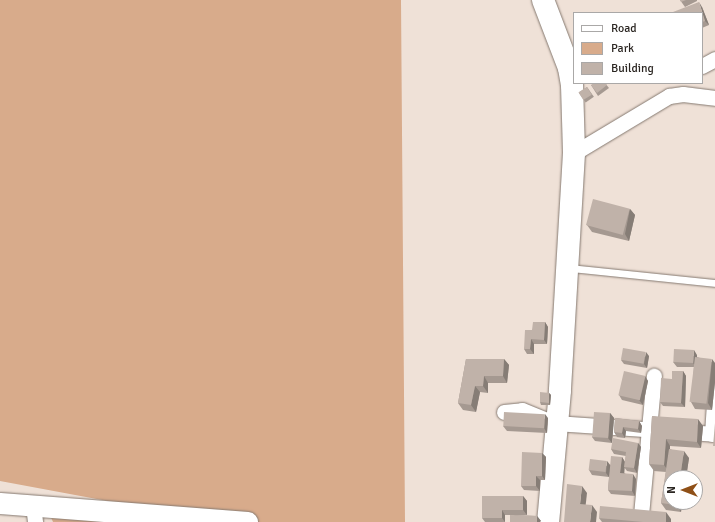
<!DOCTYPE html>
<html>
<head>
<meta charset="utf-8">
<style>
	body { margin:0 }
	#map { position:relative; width:715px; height:522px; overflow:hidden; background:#efe1d7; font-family:Signika,sans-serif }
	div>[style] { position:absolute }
	.green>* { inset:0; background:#d8ab8b }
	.roads { filter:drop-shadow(0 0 1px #857970) drop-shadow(0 0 1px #857970) }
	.lane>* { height:7px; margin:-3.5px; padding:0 3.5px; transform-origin:3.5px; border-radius:3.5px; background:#fff }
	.street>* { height:15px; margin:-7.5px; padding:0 7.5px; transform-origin:7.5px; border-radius:7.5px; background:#fff }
	.secondary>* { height:21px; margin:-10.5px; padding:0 10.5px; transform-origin:10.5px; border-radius:10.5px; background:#fff }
	.primary>* { height:22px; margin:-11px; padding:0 11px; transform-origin:11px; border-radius:11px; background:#fff }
	.wall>* { inset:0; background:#a59991; transform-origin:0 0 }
	.shaded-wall>* { inset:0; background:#867d76 }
	.building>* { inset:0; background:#c0b2a9; transform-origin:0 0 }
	span { translate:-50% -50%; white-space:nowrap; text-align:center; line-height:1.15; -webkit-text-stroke:4px #fff; paint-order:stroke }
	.legend { position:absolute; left:573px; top:12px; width:130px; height:72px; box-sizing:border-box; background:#fff; border:1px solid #aaa8a7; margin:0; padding:5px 7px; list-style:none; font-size:12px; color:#2b2622 }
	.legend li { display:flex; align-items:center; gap:8px; height:20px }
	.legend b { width:20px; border:1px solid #aaa8a7 }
	.north { position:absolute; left:663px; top:470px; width:40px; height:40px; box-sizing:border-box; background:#fff; border:1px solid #aaa8a7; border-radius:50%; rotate:270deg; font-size:11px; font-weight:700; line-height:16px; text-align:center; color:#2b2622 }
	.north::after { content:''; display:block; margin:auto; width:14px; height:18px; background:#8f5017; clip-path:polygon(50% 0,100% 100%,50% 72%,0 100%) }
</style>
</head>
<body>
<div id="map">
	<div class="green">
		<i style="clip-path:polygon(0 0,401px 0,405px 522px,53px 522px,50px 515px,172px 513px,0 481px)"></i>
	</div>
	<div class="roads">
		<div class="lane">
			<i style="left:570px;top:268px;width:146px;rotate:5.9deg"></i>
		</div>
		<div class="street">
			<i style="left:702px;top:66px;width:15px;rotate:-28deg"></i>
			<i style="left:574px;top:153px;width:111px;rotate:-31deg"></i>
			<i style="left:669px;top:96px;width:14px;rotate:-8deg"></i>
			<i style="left:683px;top:94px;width:32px;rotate:7deg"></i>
			<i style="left:504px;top:412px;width:18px;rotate:-6deg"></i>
			<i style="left:522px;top:410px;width:35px;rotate:22deg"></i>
			<i style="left:555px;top:423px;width:160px;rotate:3.9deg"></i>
			<i style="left:712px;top:434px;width:46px;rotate:-86.3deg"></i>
			<i style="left:33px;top:505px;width:17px;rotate:83deg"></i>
			<i style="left:641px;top:515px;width:140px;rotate:-84.7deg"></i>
		</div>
		<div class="secondary">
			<i style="left:0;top:503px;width:248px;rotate:4.4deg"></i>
		</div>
		<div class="primary">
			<i style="left:543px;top:0;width:73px;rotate:69.1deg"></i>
			<i style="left:569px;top:68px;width:17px;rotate:80deg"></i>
			<i style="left:572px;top:85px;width:68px;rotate:88.3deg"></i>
			<i style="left:574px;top:153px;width:238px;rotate:93.4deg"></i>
			<i style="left:560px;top:391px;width:132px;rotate:95.2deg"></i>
		</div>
	</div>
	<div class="wall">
		<i style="clip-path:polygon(680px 0,697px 0,697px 1px,685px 7px)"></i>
		<i style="clip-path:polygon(702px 7px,709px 25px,702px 28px)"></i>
		<i style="clip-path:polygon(605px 83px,609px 88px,598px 96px,591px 85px)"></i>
		<i style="left:587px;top:87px;width:12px;height:10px;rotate:55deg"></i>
		<i style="clip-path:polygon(630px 209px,635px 215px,629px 241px,592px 232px,587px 225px)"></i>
		<i style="clip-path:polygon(545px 322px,548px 327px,547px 344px,534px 344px,534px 354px,527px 354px,524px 349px,532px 330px)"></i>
		<i style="clip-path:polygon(697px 355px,697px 357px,715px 363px,715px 382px,712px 410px,695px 409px,691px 402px,694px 367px,677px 367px,673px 362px)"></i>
		<i style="clip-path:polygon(649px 356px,647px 368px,624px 364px,621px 360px)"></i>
		<i style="clip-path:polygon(466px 359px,504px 359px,509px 365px,507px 383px,488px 383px,488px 393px,480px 392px,476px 412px,463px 410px,458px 403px)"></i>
		<i style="clip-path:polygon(683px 371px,686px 376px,685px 407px,663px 406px,660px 402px,672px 379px)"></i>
		<i style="clip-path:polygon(645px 376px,648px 381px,643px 405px,622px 400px,619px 395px)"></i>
		<i style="clip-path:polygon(549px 393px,551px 395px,550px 405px,541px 405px,540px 402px)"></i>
		<i style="clip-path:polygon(610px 413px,614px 418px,612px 443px,595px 441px,592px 437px)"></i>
		<i style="clip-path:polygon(652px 416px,703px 426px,701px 448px,670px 446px,670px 449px,689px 458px,681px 512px,666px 510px,661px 503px,666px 472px,654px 471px,649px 464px)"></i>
		<i style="clip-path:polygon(548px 418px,547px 433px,507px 431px,503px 426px)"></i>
		<i style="clip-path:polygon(615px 418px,639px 421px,642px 426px,641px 433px,626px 431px,625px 438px,617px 437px,614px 432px)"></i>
		<i style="clip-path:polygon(638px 443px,641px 447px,637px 473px,627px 471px,624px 467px,624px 473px,636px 479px,635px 496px,611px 494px,608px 490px,609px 477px,592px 475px,589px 470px,610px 465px,622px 457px,625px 462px,626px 456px,614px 454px,611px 449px)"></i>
		<i style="clip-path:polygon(542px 453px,546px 457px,545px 480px,540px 480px,540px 491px,524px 490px,521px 486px)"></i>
		<i style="clip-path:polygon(523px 496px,527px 501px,527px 515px,514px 515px,537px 516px,541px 521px,510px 515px,505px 515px,505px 522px,485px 522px,482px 518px)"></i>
		<i style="clip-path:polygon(599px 518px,671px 519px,671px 522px,602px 522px)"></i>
	</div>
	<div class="shaded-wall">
		<i style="clip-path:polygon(699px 2px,702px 7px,709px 25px,705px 21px)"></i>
		<i style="clip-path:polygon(630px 209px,635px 215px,629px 241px,625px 234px)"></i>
		<i style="clip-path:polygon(545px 322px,548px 327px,547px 344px,544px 340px)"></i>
		<i style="clip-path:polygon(531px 339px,534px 344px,534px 354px,530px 349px)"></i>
		<i style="clip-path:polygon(694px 350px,697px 355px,697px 367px,693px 363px)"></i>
		<i style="clip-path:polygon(646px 352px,649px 356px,647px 368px,644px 364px)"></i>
		<i style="clip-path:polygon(504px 359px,509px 365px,507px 383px,503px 376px)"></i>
		<i style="clip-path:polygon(712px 359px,715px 363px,715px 382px,712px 410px,708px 403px)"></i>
		<i style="clip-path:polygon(683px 371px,686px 376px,685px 407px,681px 403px)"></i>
		<i style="clip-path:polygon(484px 376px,488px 383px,488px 393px,483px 386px)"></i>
		<i style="clip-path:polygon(645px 376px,648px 381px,643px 405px,639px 400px)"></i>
		<i style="clip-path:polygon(475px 386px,480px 392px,476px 412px,471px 405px)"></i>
		<i style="clip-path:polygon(549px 393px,551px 395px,550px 405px,549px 403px)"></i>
		<i style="clip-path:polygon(610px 413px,614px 418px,612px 443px,608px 438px)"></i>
		<i style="clip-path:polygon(545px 414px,548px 418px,547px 433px,544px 428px)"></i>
		<i style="clip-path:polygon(698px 419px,703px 426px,701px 448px,697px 442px)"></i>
		<i style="clip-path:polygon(639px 421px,642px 426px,641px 433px,638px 429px)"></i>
		<i style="clip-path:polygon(623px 427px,626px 431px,625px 438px,622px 433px)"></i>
		<i style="clip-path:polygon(666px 439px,670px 446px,669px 472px,664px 465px)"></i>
		<i style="clip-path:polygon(638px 443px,641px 447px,637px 473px,634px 468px)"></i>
		<i style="clip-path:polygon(684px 451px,689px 458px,686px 478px,680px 478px)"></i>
		<i style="clip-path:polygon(542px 453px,546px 457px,545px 480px,542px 476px)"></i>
		<i style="clip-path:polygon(622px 457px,625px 462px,624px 478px,620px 473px)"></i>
		<i style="clip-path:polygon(607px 461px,611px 466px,609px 477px,606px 473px)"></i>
		<i style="clip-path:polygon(633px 474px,636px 479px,635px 496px,632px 491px)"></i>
		<i style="clip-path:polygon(536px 476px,540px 480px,540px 491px,536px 486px)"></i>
		<i style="clip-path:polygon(582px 486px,587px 493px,585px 511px,580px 504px)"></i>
		<i style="clip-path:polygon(523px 496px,527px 501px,527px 515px,523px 510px)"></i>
		<i style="clip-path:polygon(676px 502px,682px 502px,681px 512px,676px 505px)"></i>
		<i style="clip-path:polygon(592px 505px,597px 512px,596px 522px,590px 522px)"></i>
		<i style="clip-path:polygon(502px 510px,505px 515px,505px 522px,502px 518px)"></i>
		<i style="clip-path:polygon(666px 512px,671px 519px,671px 522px,666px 522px)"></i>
		<i style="clip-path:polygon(537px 516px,541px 521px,540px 522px,537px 522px)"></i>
	</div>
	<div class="building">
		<i style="clip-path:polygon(680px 0,686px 0,681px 2px)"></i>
		<i style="clip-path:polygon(699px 2px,705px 21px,702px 22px,702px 13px,674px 13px,673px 12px)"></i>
		<i style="clip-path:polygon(594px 83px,605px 83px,607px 85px,597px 93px,591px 85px)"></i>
		<i style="left:587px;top:87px;width:9px;height:10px;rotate:58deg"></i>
		<i style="left:593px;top:199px;width:38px;height:27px;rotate:15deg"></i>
		<i style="clip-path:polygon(533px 322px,545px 322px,544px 340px,531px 339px,530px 349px,524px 349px,525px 330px,532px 330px)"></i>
		<i style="left:623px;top:348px;width:23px;height:12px;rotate:10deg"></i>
		<i style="left:674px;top:349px;width:20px;height:13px;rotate:3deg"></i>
		<i style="left:695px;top:357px;width:17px;height:45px;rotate:7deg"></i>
		<i style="clip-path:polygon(466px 359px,504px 359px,503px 376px,484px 376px,483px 386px,475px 386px,471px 405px,458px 403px)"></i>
		<i style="left:624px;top:371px;width:22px;height:25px;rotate:13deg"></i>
		<i style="clip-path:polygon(672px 371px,683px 371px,681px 403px,660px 402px,661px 378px,672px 379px)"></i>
		<i style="clip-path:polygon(540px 392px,549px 393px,549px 403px,540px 402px)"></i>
		<i style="left:504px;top:412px;width:41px;height:14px;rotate:3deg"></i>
		<i style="left:594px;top:412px;width:16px;height:25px;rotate:4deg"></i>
		<i style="clip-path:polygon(652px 416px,698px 419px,697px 442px,666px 439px,664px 465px,649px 464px)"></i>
		<i style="clip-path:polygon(615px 418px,639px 421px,638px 429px,623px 427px,622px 433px,614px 432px)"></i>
		<i style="clip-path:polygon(715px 423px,715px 446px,713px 446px)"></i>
		<i style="clip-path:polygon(613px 438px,638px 443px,634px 468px,624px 467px,626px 452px,611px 449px)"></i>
		<i style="clip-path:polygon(669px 449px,684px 451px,680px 478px,671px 478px,671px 502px,676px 502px,676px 505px,661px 503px)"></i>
		<i style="clip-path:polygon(522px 452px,542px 453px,542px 476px,536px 476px,536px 486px,521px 486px)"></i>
		<i style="clip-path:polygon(611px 456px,622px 457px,620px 473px,633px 474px,632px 491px,608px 490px)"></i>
		<i style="left:590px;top:459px;width:17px;height:11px;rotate:7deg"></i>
		<i style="clip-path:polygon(567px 484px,582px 486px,580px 504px,592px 505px,590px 522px,564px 522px)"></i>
		<i style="clip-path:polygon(482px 496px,523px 496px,523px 510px,502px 510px,502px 518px,482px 518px)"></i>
		<i style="clip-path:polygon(600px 506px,666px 512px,666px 522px,643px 522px,599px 518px)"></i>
		<i style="clip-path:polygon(510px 515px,537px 516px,537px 522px,510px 522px)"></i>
	</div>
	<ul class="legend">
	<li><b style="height:5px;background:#fff"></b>Road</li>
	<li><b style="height:11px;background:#d8ab8b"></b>Park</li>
	<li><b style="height:11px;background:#c0b2a9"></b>Building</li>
	</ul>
	<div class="north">N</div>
</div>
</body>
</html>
